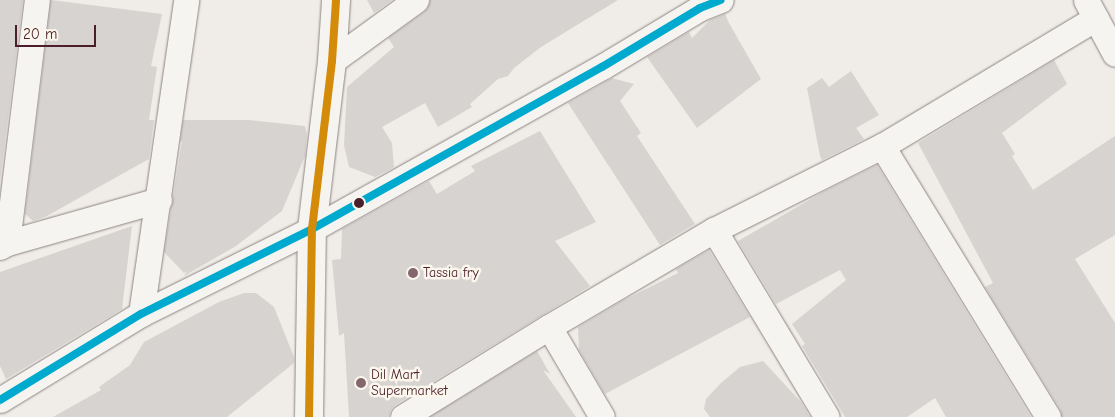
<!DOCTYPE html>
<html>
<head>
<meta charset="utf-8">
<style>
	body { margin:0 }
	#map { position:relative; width:1115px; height:417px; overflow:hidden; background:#f0ede8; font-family:"Comic Neue",sans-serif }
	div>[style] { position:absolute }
	.building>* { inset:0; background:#d7d3d0 }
	.roads { filter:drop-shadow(0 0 1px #8d8383) drop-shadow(0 0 1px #8d8383) }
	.street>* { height:25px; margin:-12.5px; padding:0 12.5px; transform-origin:12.5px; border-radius:12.5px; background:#f5f4f0 }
	.secondary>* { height:28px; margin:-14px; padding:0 14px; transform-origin:14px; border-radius:14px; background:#f5f4f0 }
	.bus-1>* { height:8px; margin:-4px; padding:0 4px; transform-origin:4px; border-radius:4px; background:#00a9ce }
	.bus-2>* { height:8px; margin:-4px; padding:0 4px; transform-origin:4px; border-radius:4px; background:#d48b09 }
	.dots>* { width:14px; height:14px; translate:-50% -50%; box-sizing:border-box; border:2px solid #fbf7ec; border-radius:50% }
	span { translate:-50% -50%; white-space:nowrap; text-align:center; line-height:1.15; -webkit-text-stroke:5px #fbf7ec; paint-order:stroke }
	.poi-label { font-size:14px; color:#4a1f2b }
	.left { translate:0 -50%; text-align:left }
	.scale { position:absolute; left:15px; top:25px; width:81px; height:22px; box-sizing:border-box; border:2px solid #4a1f2b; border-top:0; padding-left:6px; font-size:15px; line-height:18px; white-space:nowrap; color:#4a1f2b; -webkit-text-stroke:4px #fbf7ec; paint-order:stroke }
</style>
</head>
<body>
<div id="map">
	<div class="building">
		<i style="clip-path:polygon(0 0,23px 0,0 182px)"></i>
		<i style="clip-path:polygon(51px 0,162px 14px,151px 66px,157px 67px,149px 120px,154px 120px,149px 159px,45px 217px,33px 221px,25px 214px)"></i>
		<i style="clip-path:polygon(367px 0,392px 0,374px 13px)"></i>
		<i style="clip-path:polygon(430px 0,618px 0,541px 47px,514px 68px,508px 76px,498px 79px,470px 104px,472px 107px,438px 127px,425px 103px,382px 127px,392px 143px,394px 167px,375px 177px,349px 167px,344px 145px,347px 87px,394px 47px,388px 38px,424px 12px)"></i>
		<i style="clip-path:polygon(725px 14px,729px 23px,761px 79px,697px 128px,647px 57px,689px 32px,692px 38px,710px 20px)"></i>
		<i style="clip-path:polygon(1054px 60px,1067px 84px,1002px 133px,1015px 154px,1012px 156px,1033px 190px,1115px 136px,1115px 235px,1075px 259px,1115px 323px,1115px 417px,1062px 417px,1060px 409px,985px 287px,993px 283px,918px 143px)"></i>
		<i style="clip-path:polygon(851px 71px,879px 115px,856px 128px,864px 139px,822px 160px,820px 156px,807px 88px,822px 78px,829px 87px)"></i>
		<i style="clip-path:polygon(612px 78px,634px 84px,620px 101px,641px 133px,637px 136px,695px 224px,660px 245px,568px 103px)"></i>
		<i style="clip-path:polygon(183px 120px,249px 120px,305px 126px,307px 135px,305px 156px,282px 211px,236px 246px,184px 276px,187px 271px,184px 273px,164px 252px,182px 141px,180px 142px)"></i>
		<i style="clip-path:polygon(540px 131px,596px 222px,555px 241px,590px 286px,395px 405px,391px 410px,389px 417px,349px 417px,344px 333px,339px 336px,332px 260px,341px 259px,342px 229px,429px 181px,437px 194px,475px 171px,471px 166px)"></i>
		<i style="clip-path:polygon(877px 165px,1031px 417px,946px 417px,935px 398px,907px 417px,845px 417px,802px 346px,805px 344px,792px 324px,846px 280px,840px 270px,776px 304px,738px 241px,823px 192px)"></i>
		<i style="clip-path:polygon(132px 226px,122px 309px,6px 379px,0 366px,0 272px)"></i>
		<i style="clip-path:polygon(709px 250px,750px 317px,605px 394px,579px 350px,578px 327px,622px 301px,678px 273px,676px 269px)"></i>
		<i style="clip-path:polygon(244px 293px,256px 293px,274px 307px,294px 357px,294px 363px,227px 417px,53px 417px,101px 390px,99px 387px,130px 365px,144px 342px,219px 302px)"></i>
		<i style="clip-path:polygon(537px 351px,550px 374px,543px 370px,576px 417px,430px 417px)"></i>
		<i style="clip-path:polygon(763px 361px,801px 402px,810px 417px,710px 417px,704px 409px,706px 399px,721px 383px,740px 367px)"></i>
	</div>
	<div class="roads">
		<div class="street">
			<i style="left:1086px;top:0;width:61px;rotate:61.8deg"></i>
			<i style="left:332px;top:61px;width:104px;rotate:-36deg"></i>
			<i style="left:882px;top:146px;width:318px;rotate:58.5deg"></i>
			<i style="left:714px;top:230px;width:218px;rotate:58.9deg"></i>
			<i style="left:7px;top:243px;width:245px;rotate:-83deg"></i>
			<i style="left:0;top:247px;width:8px;rotate:-30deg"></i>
			<i style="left:7px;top:243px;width:158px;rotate:-15.8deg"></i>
			<i style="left:141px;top:314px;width:317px;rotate:-81.8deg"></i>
			<i style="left:549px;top:327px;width:104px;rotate:59.5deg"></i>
			<i style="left:0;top:400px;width:165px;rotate:-31.4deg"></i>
			<i style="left:141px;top:314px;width:191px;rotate:-26.4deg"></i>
			<i style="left:312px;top:229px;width:332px;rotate:-29.2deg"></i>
			<i style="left:602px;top:67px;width:114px;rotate:-31deg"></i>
			<i style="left:700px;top:8px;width:22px;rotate:-21deg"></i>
			<i style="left:403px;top:417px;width:172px;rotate:-31.7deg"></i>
			<i style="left:549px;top:327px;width:191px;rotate:-30.5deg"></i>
			<i style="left:714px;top:230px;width:188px;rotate:-26.6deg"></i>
			<i style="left:882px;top:146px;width:249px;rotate:-30.9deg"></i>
		</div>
		<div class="secondary">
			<i style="left:309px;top:417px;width:188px;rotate:-89.1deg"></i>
			<i style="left:312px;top:229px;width:169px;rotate:-83.2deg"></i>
			<i style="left:332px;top:61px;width:61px;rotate:-86.2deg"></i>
		</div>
	</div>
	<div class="bus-1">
		<i style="left:0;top:400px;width:165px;rotate:-31.4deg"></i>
		<i style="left:141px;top:314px;width:191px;rotate:-26.4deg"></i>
		<i style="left:312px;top:229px;width:332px;rotate:-29.2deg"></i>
		<i style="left:602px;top:67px;width:114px;rotate:-31deg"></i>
		<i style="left:700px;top:8px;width:22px;rotate:-21deg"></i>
	</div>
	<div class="bus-2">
		<i style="left:309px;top:417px;width:188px;rotate:-89.1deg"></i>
		<i style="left:312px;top:229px;width:169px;rotate:-83.2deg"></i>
		<i style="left:332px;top:61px;width:61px;rotate:-86.2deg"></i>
	</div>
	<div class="dots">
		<i style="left:359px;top:203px;background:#4a1f2b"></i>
		<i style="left:413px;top:273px;background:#84676d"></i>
		<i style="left:361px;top:383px;background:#84676d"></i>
	</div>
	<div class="poi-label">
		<span class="left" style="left:423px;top:273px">Tassia fry</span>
		<span class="left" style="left:371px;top:383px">Dil Mart<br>Supermarket</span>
	</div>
	<div class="scale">20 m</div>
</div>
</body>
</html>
